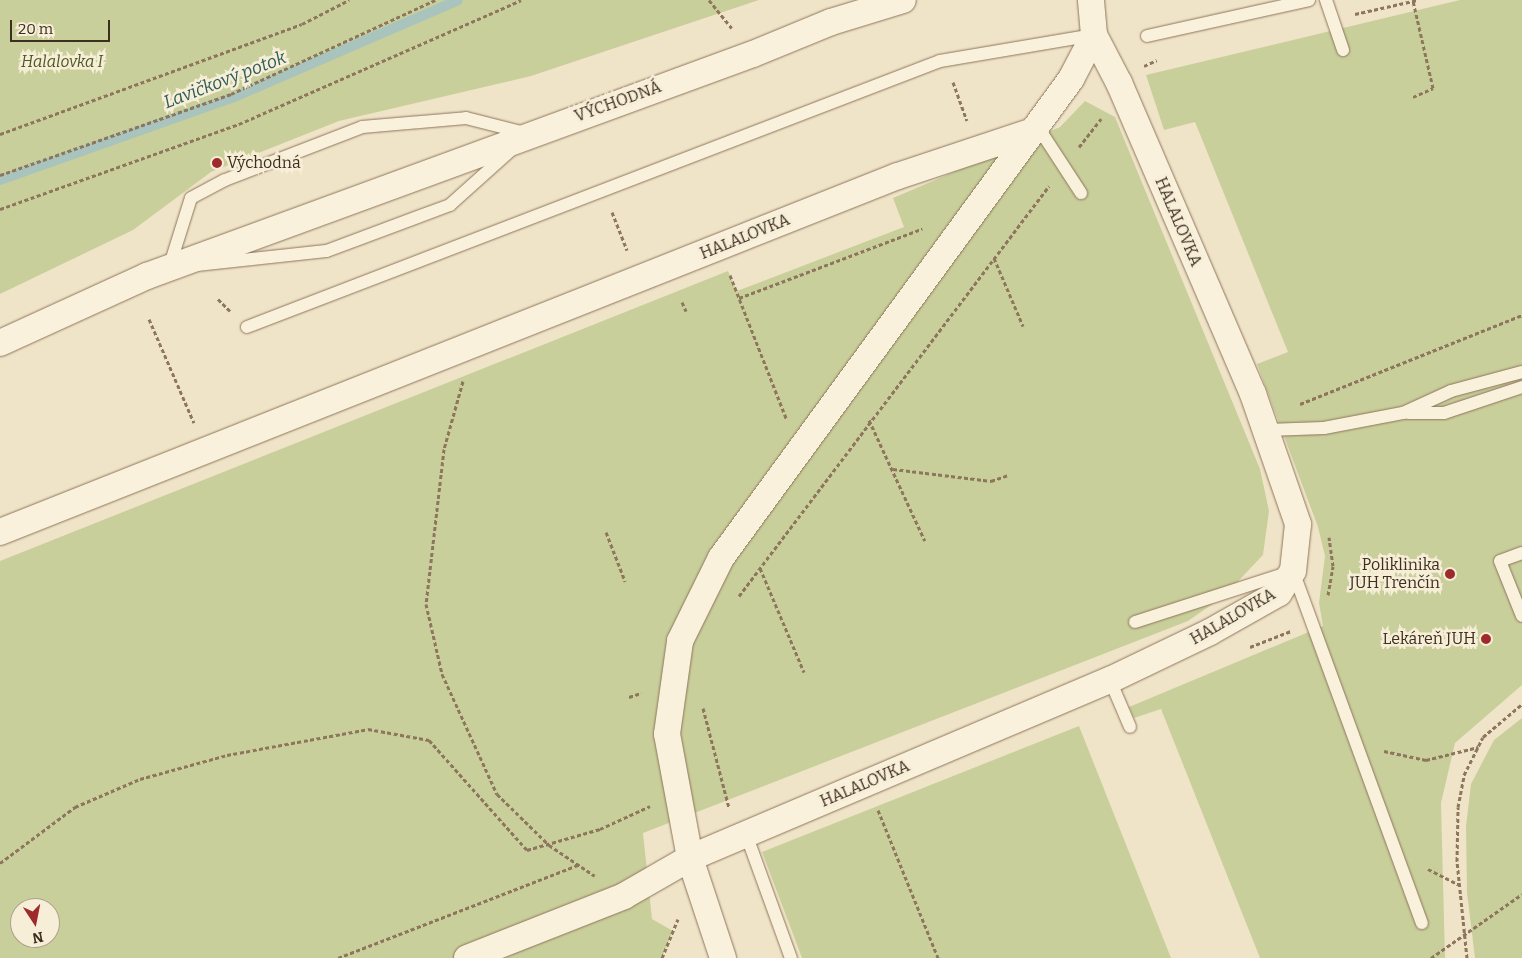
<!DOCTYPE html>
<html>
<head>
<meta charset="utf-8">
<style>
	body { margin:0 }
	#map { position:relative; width:1522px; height:958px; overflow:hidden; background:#f0e4c8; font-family:Bitter,serif }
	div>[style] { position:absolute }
	.green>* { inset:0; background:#c9cf9b }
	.stream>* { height:10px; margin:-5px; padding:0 5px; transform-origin:5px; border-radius:5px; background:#a9c4bc }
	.path>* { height:3px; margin-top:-1.5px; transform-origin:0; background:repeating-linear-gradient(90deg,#8d765c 0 4px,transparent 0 6.5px) }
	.roads { filter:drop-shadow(0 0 1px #8d765c) drop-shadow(0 0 1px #8d765c) }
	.lane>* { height:12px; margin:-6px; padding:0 6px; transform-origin:6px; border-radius:6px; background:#faf1dc }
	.street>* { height:26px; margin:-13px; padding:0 13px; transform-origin:13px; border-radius:13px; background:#faf1dc }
	.dots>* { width:14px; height:14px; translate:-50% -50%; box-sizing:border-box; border:2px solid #f7eed8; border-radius:50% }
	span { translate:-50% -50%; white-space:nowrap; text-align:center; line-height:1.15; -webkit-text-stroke:5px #f7eed8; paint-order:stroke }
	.park-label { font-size:16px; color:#4d5a26; font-style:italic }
	.street-label { font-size:16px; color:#3d2e20 }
	.poi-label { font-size:16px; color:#3d2e20 }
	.left { translate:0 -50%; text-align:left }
	.right { translate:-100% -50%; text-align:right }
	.water-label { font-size:18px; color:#2f5d5a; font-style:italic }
	.north { position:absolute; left:10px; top:898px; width:50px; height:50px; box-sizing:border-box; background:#f7eed8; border:1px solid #ada18e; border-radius:50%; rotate:169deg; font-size:14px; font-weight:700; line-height:20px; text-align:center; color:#3d2e20 }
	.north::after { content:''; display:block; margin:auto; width:18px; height:22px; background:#9e2a2b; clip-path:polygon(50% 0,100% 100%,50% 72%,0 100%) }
	.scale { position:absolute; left:10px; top:20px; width:100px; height:22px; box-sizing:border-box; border:2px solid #3d2e20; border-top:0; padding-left:6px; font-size:15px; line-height:18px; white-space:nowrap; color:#3d2e20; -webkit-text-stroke:4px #f7eed8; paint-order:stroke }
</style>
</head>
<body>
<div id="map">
	<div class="green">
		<i style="clip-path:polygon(0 0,759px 0,531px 76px,339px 121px,211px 172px,133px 230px,0 294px)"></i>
		<i style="clip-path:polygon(1460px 0,1522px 0,1522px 685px,1455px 743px,1441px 803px,1445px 958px,1260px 958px,1161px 709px,1134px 718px,1129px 707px,1323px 626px,1319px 603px,1325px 556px,1318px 527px,1257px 364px,1288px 352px,1195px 122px,1164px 130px,1146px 75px)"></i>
		<i style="clip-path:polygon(evenodd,1085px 101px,1115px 117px,1260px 469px,1269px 511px,1263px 555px,1224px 596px,1188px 621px,643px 833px,652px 919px,673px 931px,662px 958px,0 958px,0 561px,728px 271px,737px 291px,904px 227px,893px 198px,1060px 127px,1085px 101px,20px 908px,50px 908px,50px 938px,20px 938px,20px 908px)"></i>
		<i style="clip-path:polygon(1522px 718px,1522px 958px,1475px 958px,1467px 893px,1466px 826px,1471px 784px,1494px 740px)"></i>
		<i style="clip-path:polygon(1079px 726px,1171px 958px,802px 958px,762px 852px)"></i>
	</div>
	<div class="stream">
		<i style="left:0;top:180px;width:246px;rotate:-19.5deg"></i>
		<i style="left:232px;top:98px;width:246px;rotate:-23.4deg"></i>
	</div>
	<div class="path">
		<i style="left:709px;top:0;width:36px;rotate:51deg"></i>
		<i style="left:1355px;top:14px;width:64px;rotate:-12.7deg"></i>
		<i style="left:1144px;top:66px;width:14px;rotate:-25deg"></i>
		<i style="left:953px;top:82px;width:41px;rotate:70.3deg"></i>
		<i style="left:1413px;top:97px;width:22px;rotate:-24deg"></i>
		<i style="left:1433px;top:88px;width:89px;rotate:-102.9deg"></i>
		<i style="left:0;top:134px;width:321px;rotate:-20deg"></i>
		<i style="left:302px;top:24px;width:53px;rotate:-27.1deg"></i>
		<i style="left:1079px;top:147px;width:36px;rotate:-52deg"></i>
		<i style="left:0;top:175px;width:245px;rotate:-19.3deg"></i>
		<i style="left:231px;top:94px;width:225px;rotate:-24.7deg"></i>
		<i style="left:0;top:209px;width:254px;rotate:-19.6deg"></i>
		<i style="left:239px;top:124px;width:308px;rotate:-23.7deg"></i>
		<i style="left:612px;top:212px;width:41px;rotate:68.5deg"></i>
		<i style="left:994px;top:258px;width:74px;rotate:66.9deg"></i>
		<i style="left:730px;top:275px;width:154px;rotate:68.6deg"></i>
		<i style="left:739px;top:298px;width:196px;rotate:-20.7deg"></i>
		<i style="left:218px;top:299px;width:17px;rotate:45deg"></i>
		<i style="left:682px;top:302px;width:10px;rotate:66deg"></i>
		<i style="left:149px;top:319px;width:113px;rotate:66.6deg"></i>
		<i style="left:463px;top:381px;width:71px;rotate:105.6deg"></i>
		<i style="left:444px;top:449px;width:156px;rotate:96.6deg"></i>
		<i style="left:426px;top:604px;width:72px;rotate:77.1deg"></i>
		<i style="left:442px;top:674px;width:132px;rotate:65.4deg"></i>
		<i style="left:497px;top:794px;width:73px;rotate:44.4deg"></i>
		<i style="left:549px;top:845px;width:55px;rotate:34deg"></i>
		<i style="left:1300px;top:404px;width:239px;rotate:-21.8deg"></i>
		<i style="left:869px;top:420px;width:133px;rotate:65.2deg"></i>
		<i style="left:893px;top:469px;width:99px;rotate:7deg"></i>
		<i style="left:991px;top:481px;width:18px;rotate:-19deg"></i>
		<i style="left:606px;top:532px;width:53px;rotate:68.8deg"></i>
		<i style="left:760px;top:568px;width:113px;rotate:67.1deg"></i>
		<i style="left:1328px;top:595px;width:29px;rotate:-80deg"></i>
		<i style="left:1333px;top:566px;width:29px;rotate:-98deg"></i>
		<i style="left:739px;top:596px;width:514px;rotate:-52.91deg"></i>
		<i style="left:1250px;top:647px;width:44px;rotate:-21.3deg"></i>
		<i style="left:629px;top:697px;width:13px;rotate:-18deg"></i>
		<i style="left:703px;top:708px;width:103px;rotate:75.4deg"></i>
		<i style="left:1384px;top:751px;width:43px;rotate:12.1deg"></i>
		<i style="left:1426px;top:760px;width:54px;rotate:-14deg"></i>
		<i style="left:878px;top:810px;width:160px;rotate:67.9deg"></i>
		<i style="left:0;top:863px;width:94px;rotate:-36.7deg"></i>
		<i style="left:75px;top:807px;width:71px;rotate:-23.3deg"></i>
		<i style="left:140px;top:779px;width:90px;rotate:-15.4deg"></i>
		<i style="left:227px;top:755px;width:143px;rotate:-10.4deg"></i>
		<i style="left:368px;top:729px;width:62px;rotate:10.2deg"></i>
		<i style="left:429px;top:740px;width:147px;rotate:48.3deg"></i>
		<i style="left:527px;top:850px;width:76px;rotate:-16deg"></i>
		<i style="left:600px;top:829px;width:55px;rotate:-24.7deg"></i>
		<i style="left:1428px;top:869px;width:34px;rotate:27deg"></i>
		<i style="left:338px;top:958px;width:257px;rotate:-21.2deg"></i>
		<i style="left:662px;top:958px;width:42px;rotate:-67.7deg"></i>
		<i style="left:1431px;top:958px;width:111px;rotate:-35.1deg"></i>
		<i style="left:1467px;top:958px;width:98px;rotate:-95.9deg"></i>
		<i style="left:1457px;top:861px;width:54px;rotate:-88.9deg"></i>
		<i style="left:1458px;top:807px;width:33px;rotate:-79deg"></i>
		<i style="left:1464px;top:775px;width:42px;rotate:-63.4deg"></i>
		<i style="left:1483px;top:737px;width:51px;rotate:-40.2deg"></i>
	</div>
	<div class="roads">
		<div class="lane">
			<i style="left:1326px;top:0;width:53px;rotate:71.2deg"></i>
			<i style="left:1147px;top:36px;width:166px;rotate:-12.5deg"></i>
			<i style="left:466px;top:118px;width:65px;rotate:14.3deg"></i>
			<i style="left:529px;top:134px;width:106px;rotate:138.1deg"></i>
			<i style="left:450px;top:205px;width:132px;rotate:159.6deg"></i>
			<i style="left:326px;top:251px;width:158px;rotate:173.8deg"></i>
			<i style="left:169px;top:268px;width:73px;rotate:-72.6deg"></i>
			<i style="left:191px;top:198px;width:38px;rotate:-28deg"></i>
			<i style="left:225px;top:180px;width:147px;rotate:-21.1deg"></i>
			<i style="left:362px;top:127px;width:104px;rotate:-4.9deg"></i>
			<i style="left:1038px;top:127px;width:79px;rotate:56.9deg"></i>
			<i style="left:247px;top:327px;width:742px;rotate:-21deg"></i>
			<i style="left:940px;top:61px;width:156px;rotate:-9.6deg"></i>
			<i style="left:1408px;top:413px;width:36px"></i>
			<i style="left:1444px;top:413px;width:82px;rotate:-18.4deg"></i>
			<i style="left:1267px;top:430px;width:57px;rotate:-2deg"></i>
			<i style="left:1324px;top:428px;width:80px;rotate:-10.8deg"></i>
			<i style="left:1403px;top:413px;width:53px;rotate:-24.6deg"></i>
			<i style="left:1451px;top:391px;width:73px;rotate:-15deg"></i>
			<i style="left:1522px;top:553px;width:23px;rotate:160deg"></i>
			<i style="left:1500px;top:561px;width:59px;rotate:68.2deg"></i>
			<i style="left:1135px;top:622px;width:166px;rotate:-17.9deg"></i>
			<i style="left:1293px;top:571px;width:375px;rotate:69.9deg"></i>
			<i style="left:1110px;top:680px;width:51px;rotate:66.9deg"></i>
			<i style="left:746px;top:834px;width:132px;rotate:70.1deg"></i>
		</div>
		<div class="street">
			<i style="left:0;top:343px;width:162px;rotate:-24.5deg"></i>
			<i style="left:147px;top:276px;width:645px;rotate:-20.12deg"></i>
			<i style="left:753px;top:54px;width:84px;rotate:-22.3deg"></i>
			<i style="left:831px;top:22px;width:75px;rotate:-17deg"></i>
			<i style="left:0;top:532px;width:966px;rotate:-21.63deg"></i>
			<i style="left:898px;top:176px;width:145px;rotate:-18.4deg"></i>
			<i style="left:467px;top:958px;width:169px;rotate:-21.5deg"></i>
			<i style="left:624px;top:896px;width:76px;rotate:-29.9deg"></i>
			<i style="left:690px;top:858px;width:456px;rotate:-23deg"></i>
			<i style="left:1110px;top:680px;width:111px;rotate:-25.6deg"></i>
			<i style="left:1210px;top:632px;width:79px;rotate:-29.5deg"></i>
			<i style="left:1279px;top:593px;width:26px;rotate:-58deg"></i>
			<i style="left:1293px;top:571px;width:47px;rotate:-83.9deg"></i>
			<i style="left:1298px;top:524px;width:138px;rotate:-109.1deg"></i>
			<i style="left:1253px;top:394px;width:339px;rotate:-113.3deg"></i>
			<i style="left:1119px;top:83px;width:54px;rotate:-117.5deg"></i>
			<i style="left:723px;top:958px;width:105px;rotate:-108.3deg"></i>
			<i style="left:690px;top:858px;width:126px;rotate:-100.5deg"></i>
			<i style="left:667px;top:734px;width:94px;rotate:-82deg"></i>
			<i style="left:680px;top:641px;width:93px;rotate:-63.7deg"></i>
			<i style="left:721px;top:558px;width:593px;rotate:-53.84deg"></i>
			<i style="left:1071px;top:79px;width:50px;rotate:-62.4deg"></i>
			<i style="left:1094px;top:35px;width:35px;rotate:-95deg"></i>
		</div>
	</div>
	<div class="dots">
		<i style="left:217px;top:163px;background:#9e2a2b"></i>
		<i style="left:1450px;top:574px;background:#9e2a2b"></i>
		<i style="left:1486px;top:639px;background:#9e2a2b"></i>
	</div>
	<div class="park-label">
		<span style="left:62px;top:62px">Halalovka I</span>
	</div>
	<div class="street-label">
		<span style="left:618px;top:102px;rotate:-20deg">VÝCHODNÁ</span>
		<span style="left:1178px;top:222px;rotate:67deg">HALALOVKA</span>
		<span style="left:745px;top:237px;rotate:-22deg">HALALOVKA</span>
		<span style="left:1233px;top:617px;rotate:-30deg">HALALOVKA</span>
		<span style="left:865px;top:784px;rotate:-23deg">HALALOVKA</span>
	</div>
	<div class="poi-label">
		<span class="left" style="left:227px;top:163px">Východná</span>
		<span class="right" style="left:1440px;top:574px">Poliklinika<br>JUH Trenčín</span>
		<span class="right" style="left:1476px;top:639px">Lekáreň JUH</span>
	</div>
	<div class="water-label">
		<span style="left:225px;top:80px;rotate:-21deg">Lavičkový potok</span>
	</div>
	<div class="north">N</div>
	<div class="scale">20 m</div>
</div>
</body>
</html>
